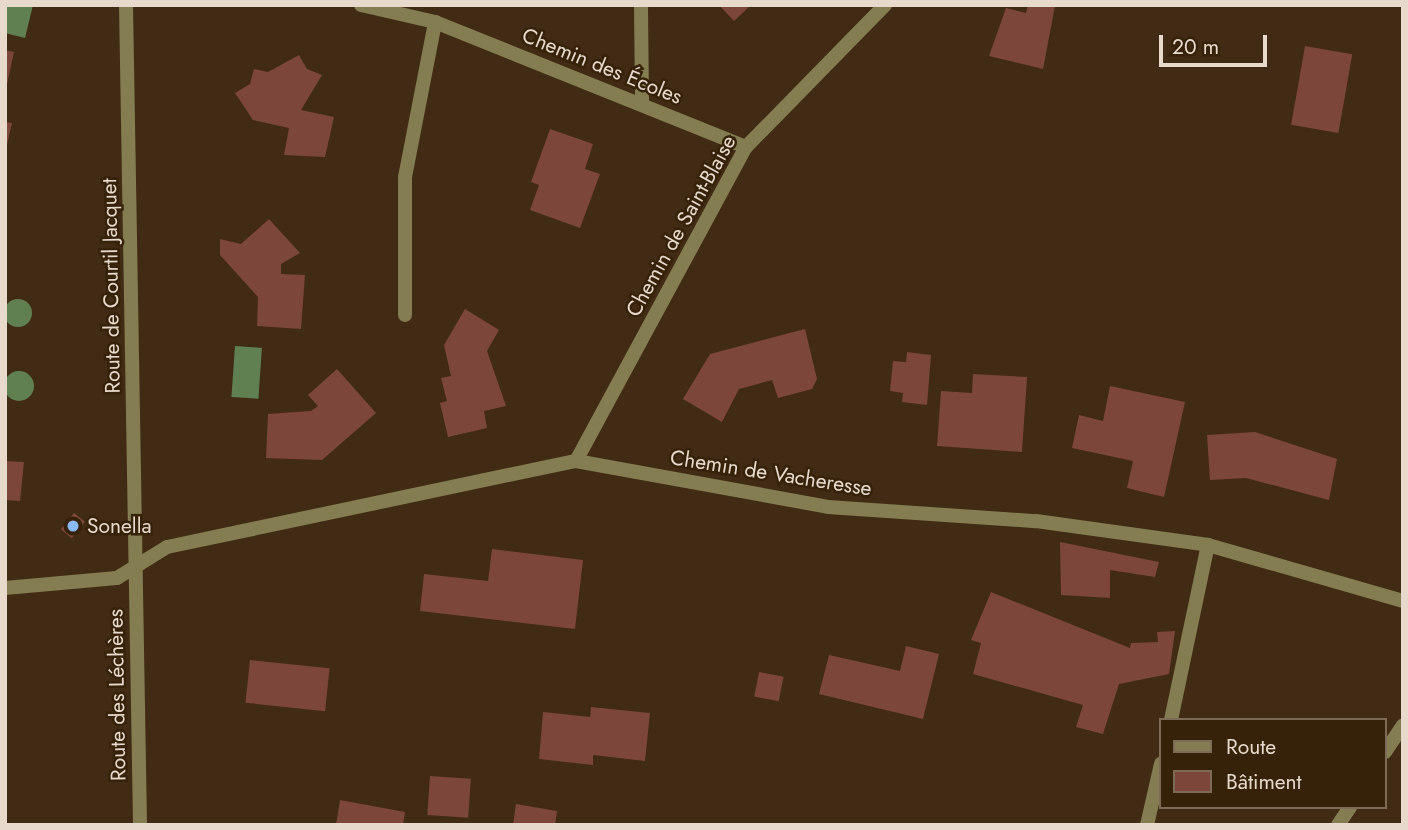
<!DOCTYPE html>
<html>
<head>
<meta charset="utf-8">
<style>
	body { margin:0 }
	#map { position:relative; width:1408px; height:830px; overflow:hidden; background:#412b14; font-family:Jost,sans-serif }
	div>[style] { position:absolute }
	.water>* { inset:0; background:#618051; transform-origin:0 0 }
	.round { border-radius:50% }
	.building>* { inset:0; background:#7d463a; transform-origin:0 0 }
	.lane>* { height:14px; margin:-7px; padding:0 7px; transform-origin:7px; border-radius:7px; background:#837d51 }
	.street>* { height:14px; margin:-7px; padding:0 7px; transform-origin:7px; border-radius:7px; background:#837d51 }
	.dots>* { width:19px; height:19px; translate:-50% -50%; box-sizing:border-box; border:4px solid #362209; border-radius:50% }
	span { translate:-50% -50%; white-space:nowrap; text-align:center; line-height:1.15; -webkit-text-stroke:5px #362209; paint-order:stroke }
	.street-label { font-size:21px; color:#e7d9cb }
	.poi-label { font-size:21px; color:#e7d9cb }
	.left { translate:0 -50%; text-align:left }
	.frame { position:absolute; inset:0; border:7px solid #e7d9cb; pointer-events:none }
	.legend { position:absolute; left:1159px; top:718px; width:228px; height:91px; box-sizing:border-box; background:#362209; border:2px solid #7d6b57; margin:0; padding:9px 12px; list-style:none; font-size:21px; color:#e7d9cb }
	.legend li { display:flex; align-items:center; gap:14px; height:35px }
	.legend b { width:35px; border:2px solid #7d6b57 }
	.scale { position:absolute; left:1159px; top:35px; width:108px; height:32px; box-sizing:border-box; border:4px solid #e7d9cb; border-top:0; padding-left:9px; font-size:21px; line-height:24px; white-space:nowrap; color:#e7d9cb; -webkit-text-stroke:5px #362209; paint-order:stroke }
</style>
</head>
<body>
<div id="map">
	<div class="water">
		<i style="clip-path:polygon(7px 5px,33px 5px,25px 38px,5px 33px)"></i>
		<i class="round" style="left:4px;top:299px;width:28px;height:28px"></i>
		<i style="left:235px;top:346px;width:27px;height:51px;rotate:4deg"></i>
		<i class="round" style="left:4px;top:371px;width:30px;height:30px"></i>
	</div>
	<div class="building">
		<i style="clip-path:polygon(719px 5px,751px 5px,734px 21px)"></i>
		<i style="clip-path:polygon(1028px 5px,1055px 6px,1043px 69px,989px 56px,1006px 8px,1026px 13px)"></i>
		<i style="left:1305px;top:46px;width:48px;height:80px;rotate:10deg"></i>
		<i style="clip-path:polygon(5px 50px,14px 52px,6px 89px,5px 89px)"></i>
		<i style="clip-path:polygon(299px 55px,307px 69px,322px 75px,301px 110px,334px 117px,325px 157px,284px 155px,289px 128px,253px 120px,235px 93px,250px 84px,254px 69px,268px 72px)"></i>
		<i style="clip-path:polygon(5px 122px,12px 123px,6px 149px,5px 149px)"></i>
		<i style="clip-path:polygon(550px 129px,593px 144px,585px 169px,600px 174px,580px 228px,530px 210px,539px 185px,531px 182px)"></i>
		<i style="clip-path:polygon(269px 219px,300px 253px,281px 264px,281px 274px,305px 275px,301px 329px,257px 326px,258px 297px,220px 255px,220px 239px,241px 244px)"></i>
		<i style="clip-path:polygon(465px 309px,499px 330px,487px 351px,506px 406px,484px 411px,487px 428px,448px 437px,440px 403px,447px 401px,441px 378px,451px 376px,444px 345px)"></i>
		<i style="clip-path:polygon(805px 329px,817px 379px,812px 389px,778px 398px,772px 380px,739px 389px,722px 422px,683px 399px,710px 354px)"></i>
		<i style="clip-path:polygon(907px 352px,931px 355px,927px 405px,902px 402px,903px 393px,890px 391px,893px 361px,906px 362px)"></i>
		<i style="clip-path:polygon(337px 369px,376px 413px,322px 460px,266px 458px,268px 414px,311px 411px,318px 406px,308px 395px)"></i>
		<i style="clip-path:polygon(973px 374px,1027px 377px,1022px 452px,937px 446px,941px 391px,972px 393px)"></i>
		<i style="clip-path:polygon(1110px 386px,1185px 402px,1164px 497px,1127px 488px,1133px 461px,1072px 448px,1079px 415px,1103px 421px)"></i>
		<i style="clip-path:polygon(1255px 432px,1337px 459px,1329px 500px,1246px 478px,1210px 480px,1207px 435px)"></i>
		<i style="clip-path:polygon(5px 461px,24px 462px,20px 501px,5px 500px)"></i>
		<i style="left:74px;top:513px;width:14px;height:21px;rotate:39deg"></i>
		<i style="clip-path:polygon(1060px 542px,1159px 562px,1155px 577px,1110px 570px,1110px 598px,1061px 595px)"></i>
		<i style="clip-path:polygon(492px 549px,583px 560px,575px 629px,420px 611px,424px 574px,488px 581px)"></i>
		<i style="clip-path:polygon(991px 592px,1130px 648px,1131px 643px,1158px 642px,1157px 632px,1175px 631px,1169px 674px,1119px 684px,1103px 734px,1076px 727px,1083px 705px,973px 674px,981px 643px,971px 640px)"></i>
		<i style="clip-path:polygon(906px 646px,939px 654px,923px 719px,819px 694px,829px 655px,900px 671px)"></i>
		<i style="left:250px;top:660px;width:80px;height:43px;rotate:6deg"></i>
		<i style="left:759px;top:672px;width:25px;height:25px;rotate:11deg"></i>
		<i style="clip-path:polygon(591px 707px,650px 713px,645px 761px,593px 755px,593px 765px,539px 759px,543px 712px,590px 717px)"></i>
		<i style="left:430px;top:776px;width:41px;height:39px;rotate:4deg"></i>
		<i style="clip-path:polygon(340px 800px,405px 812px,403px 825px,336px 825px)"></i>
		<i style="clip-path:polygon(516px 804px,557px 811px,555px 825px,513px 825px)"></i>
	</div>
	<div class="lane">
		<i style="left:641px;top:5px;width:98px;rotate:89.4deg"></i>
		<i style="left:405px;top:315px;width:138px;rotate:-90deg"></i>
		<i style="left:405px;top:177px;width:158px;rotate:-79deg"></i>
	</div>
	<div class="street">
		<i style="left:126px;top:5px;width:820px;rotate:89.02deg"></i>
		<i style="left:361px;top:5px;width:76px;rotate:12.9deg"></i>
		<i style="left:435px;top:22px;width:335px;rotate:21.9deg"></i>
		<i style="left:576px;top:461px;width:357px;rotate:-61.6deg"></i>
		<i style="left:746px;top:147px;width:199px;rotate:-45.6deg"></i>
		<i style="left:5px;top:588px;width:112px;rotate:-5.1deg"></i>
		<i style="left:117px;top:578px;width:59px;rotate:-31.8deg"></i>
		<i style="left:167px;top:547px;width:418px;rotate:-11.9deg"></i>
		<i style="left:576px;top:461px;width:256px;rotate:10.3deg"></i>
		<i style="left:828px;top:507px;width:208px;rotate:3.9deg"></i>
		<i style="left:1036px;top:521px;width:174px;rotate:7.9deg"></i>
		<i style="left:1208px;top:545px;width:203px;rotate:16deg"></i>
		<i style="left:1171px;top:720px;width:179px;rotate:-78.1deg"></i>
		<i style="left:1385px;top:752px;width:32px;rotate:-56deg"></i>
		<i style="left:1147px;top:825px;width:63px;rotate:-77.1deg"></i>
		<i style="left:1338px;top:825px;width:22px;rotate:-56deg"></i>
	</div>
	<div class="dots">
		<i style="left:73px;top:526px;background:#8bbafc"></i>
	</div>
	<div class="street-label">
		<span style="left:602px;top:66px;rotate:22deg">Chemin des Écoles</span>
		<span style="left:681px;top:226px;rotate:-61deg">Chemin de Saint-Blaise</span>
		<span style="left:111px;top:286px;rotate:-91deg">Route de Courtil Jacquet</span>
		<span style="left:771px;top:473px;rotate:9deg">Chemin de Vacheresse</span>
		<span style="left:117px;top:695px;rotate:-91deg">Route des Léchères</span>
	</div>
	<div class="poi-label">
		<span class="left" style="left:87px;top:526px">Sonella</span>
	</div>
	<div class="frame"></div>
	<ul class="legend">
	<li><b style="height:9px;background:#837d51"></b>Route</li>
	<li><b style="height:19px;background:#7d463a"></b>Bâtiment</li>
	</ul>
	<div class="scale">20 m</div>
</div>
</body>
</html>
